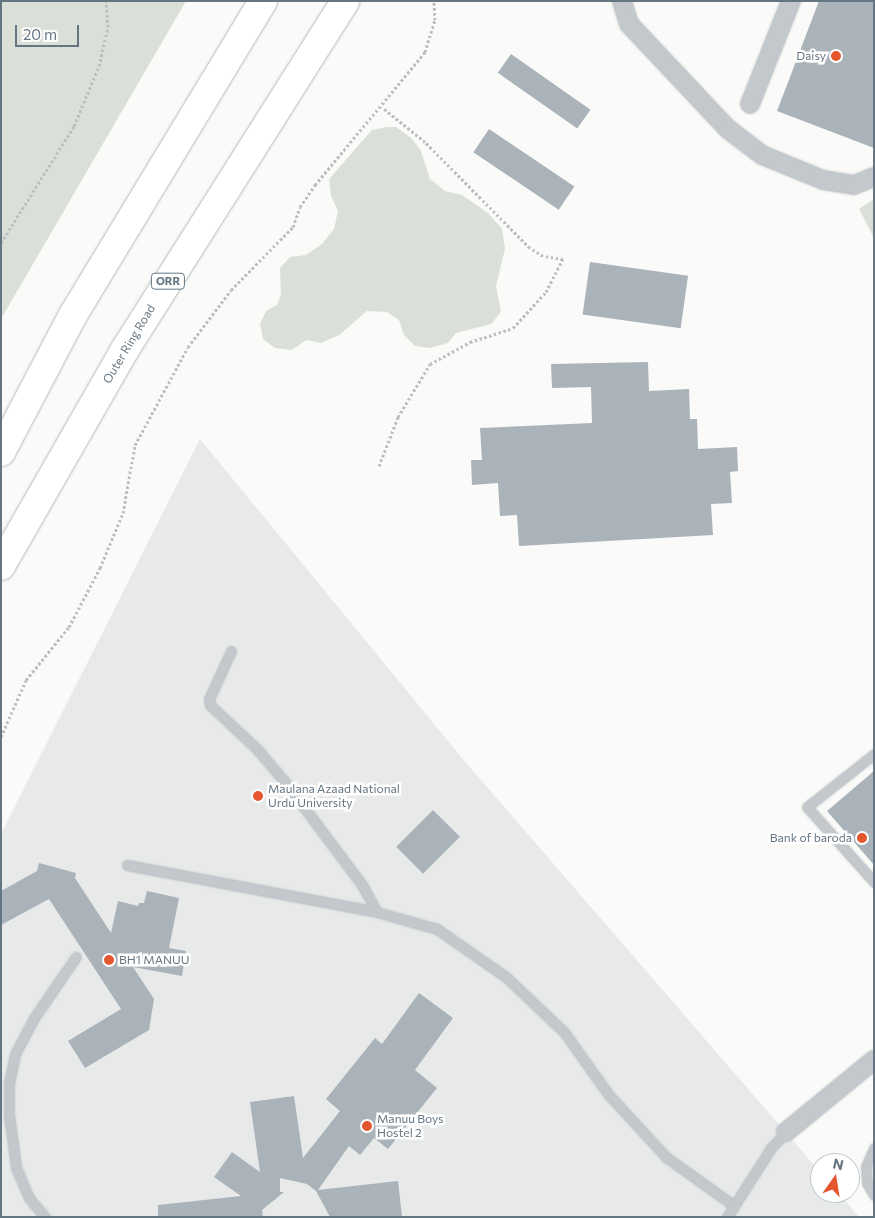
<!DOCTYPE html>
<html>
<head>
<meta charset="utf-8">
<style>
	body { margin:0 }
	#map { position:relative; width:875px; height:1218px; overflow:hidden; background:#fafaf8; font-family:Commissioner,sans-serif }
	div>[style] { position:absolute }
	.built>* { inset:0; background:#e8e9e9 }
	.green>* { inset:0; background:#dadfd7 }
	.building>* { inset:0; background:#aab3b9; transform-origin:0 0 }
	.path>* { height:3px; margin-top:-1.5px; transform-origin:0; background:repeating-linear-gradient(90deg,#bbbfc2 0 2.5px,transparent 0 5px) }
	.roads { filter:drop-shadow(0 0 1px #b4b9bd) drop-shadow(0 0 1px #b4b9bd) }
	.service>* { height:9px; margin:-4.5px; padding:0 4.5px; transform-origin:4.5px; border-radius:4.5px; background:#c3c8cc }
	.minor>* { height:18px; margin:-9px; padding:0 9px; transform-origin:9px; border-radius:9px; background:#c3c8cc }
	.motorway>* { height:28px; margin:-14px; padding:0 14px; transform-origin:14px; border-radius:14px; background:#fff }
	.dots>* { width:14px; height:14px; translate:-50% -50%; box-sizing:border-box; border:2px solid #fff; border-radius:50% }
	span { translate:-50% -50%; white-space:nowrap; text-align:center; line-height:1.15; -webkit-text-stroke:5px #fff; paint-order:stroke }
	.shield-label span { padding:1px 4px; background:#fff; border:1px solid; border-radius:4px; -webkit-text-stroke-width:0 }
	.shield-label { font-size:11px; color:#657683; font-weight:700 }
	.poi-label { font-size:12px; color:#657683 }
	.right { translate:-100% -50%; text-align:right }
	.left { translate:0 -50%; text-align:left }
	.street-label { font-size:12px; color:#657683 }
	.frame { position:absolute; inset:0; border:2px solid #657683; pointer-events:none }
	.north { position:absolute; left:810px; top:1153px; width:50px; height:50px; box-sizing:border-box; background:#fff; border:1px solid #c1c8cd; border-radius:50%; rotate:13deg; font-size:14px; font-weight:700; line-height:20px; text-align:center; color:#657683 }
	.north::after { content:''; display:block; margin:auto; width:18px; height:22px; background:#e4572e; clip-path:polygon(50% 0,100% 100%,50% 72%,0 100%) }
	.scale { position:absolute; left:15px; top:25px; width:64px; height:22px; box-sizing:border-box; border:2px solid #657683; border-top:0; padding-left:6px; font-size:15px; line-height:18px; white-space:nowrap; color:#657683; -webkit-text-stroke:4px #fff; paint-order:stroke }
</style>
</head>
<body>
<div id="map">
	<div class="built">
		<i style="clip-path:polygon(200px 439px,462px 758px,820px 1172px,820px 1193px,839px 1193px,859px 1217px,1px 1217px,1px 834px)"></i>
	</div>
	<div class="green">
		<i style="clip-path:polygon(1px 1px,186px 1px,1px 319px)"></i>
		<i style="clip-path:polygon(387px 127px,396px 127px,410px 137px,420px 149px,430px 179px,445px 191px,462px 195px,488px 213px,502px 229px,505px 249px,496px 286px,501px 312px,491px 324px,456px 333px,448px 343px,430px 348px,415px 346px,404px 335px,399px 320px,387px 312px,367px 311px,339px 335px,321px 343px,306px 340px,292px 350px,275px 348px,263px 339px,260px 324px,266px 311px,277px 305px,281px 294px,280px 268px,290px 257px,306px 255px,322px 244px,334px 229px,338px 211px,331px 196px,329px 179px,372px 130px)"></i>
		<i style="clip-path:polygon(874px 199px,874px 238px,859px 209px)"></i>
	</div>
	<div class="building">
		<i style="clip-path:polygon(819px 1px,874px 1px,874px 148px,777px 111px)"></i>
		<i style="left:511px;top:54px;width:97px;height:23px;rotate:35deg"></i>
		<i style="left:489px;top:129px;width:103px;height:28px;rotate:34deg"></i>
		<i style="left:590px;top:262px;width:99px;height:53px;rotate:8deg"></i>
		<i style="clip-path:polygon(648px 362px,649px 391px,689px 389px,690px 419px,697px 419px,698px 449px,737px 447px,738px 471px,730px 472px,732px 503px,711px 504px,713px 535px,519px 546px,517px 515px,500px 516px,498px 483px,472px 485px,471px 460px,482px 460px,480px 428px,592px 423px,591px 387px,552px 388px,551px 364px)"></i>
		<i style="clip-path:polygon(874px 771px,874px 865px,827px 811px)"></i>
		<i style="left:433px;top:810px;width:38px;height:52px;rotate:45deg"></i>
		<i style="clip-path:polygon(39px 863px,76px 873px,75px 878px,111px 933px,118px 901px,138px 906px,139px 903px,144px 903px,147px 891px,179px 898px,169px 948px,186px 951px,182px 976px,133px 967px,154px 999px,149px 1030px,85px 1068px,68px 1041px,121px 1009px,49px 899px,1px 925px,1px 891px,37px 871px)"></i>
		<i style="clip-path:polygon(419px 993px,453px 1018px,415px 1070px,437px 1088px,388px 1149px,374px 1138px,360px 1155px,349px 1146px,318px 1190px,398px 1181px,402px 1217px,330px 1217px,316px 1191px,307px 1184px,280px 1178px,280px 1192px,284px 1192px,262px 1210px,263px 1217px,158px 1217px,158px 1205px,241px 1196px,214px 1177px,232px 1152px,260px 1172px,250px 1102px,294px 1096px,303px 1158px,340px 1111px,326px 1099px,375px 1038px,382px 1044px)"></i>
	</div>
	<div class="path">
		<i style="left:1px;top:243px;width:138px;rotate:-58deg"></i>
		<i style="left:74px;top:126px;width:65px;rotate:-67.4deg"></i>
		<i style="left:99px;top:66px;width:40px;rotate:-77deg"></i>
		<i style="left:108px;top:27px;width:26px;rotate:-94deg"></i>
		<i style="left:379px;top:466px;width:53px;rotate:-68.8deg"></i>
		<i style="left:398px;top:417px;width:62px;rotate:-58.9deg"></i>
		<i style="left:430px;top:364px;width:46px;rotate:-28.8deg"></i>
		<i style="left:470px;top:342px;width:45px;rotate:-18deg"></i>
		<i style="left:513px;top:328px;width:49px;rotate:-47.5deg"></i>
		<i style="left:546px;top:292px;width:37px;rotate:-63deg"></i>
		<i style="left:563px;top:259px;width:20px;rotate:-171deg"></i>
		<i style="left:543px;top:256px;width:15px;rotate:-148deg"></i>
		<i style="left:530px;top:248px;width:149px;rotate:-134.7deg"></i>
		<i style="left:425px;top:142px;width:55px;rotate:-140.9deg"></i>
		<i style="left:1px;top:737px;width:62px;rotate:-66.3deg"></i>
		<i style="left:26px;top:680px;width:68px;rotate:-50.9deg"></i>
		<i style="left:69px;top:627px;width:67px;rotate:-62.3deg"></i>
		<i style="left:100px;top:568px;width:60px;rotate:-67.3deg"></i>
		<i style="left:123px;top:513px;width:69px;rotate:-80deg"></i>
		<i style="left:135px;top:445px;width:111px;rotate:-61.6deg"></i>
		<i style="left:188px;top:347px;width:71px;rotate:-53deg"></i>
		<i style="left:231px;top:290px;width:88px;rotate:-45.5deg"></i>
		<i style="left:293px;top:227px;width:21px;rotate:-71deg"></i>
		<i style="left:300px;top:207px;width:27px;rotate:-56deg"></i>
		<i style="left:315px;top:185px;width:173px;rotate:-50.4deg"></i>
		<i style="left:425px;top:52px;width:34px;rotate:-73deg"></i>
		<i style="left:435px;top:20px;width:19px;rotate:-93deg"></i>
	</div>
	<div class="roads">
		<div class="service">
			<i style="left:231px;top:651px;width:53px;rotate:114.6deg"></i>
			<i style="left:209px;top:699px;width:6px;rotate:81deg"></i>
			<i style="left:210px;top:705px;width:64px;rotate:43.1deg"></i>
			<i style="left:257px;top:749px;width:43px;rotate:49.7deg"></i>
			<i style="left:285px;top:782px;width:129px;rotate:53.2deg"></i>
			<i style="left:362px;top:885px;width:31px;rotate:61deg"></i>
			<i style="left:874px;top:754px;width:85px;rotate:141.7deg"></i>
			<i style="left:807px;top:807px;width:101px;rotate:48.2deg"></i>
			<i style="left:127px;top:865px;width:254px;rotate:10.6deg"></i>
			<i style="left:377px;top:912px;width:62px;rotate:15.8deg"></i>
			<i style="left:437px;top:929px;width:84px;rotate:34.8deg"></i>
			<i style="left:506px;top:977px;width:80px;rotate:43.5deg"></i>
			<i style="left:564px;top:1032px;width:76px;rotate:54.6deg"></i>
			<i style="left:608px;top:1094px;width:86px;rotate:47.4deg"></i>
			<i style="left:666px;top:1157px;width:82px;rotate:35.6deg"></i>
			<i style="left:874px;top:1148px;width:21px;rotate:113deg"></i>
			<i style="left:866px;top:1167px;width:16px;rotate:86deg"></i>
			<i style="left:867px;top:1183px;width:14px;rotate:60deg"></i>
			<i style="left:45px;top:1217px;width:25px;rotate:-130deg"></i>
			<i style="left:29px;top:1198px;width:34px;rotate:-113deg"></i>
			<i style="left:16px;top:1167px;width:52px;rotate:-97.7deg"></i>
			<i style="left:9px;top:1115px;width:32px;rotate:-90deg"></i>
			<i style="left:9px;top:1083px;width:30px;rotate:-78deg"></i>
			<i style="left:15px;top:1054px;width:41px;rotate:-62.2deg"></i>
			<i style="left:34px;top:1018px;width:74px;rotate:-55.5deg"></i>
			<i style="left:727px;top:1217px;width:82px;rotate:-57.5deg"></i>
			<i style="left:771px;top:1148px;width:22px;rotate:-47deg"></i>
		</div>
		<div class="minor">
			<i style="left:622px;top:1px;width:24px;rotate:73deg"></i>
			<i style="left:629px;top:24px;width:144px;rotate:46.7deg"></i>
			<i style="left:728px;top:129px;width:43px;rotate:37.4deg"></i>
			<i style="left:762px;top:155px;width:66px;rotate:22.3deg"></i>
			<i style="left:823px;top:180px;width:31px;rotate:9deg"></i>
			<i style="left:854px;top:185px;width:22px;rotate:-22deg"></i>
			<i style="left:750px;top:104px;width:111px;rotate:-68.3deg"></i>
			<i style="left:786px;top:1132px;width:114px;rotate:-39.3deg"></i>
		</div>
		<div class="motorway">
			<i style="left:1px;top:452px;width:155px;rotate:-62.3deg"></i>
			<i style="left:73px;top:315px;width:367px;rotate:-58.8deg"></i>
			<i style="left:1px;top:566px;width:251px;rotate:-60.2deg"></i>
			<i style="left:126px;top:348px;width:410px;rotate:-57.7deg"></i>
		</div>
	</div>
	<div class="dots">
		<i style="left:836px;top:56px;background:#e4572e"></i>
		<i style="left:258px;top:796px;background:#e4572e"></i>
		<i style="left:862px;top:838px;background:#e4572e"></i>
		<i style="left:109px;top:960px;background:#e4572e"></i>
		<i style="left:367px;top:1126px;background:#e4572e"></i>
	</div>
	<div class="shield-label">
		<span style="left:168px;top:281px">ORR</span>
	</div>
	<div class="poi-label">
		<span class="right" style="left:826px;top:56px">Daisy</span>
		<span class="left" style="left:268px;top:796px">Maulana Azaad National<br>Urdu University</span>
		<span class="right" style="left:852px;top:838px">Bank of baroda</span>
		<span class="left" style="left:119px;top:960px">BH1 MANUU</span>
		<span class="left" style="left:377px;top:1126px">Manuu Boys<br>Hostel 2</span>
	</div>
	<div class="street-label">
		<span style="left:129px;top:344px;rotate:-59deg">Outer Ring Road</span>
	</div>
	<div class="frame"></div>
	<div class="north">N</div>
	<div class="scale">20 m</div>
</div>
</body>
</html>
